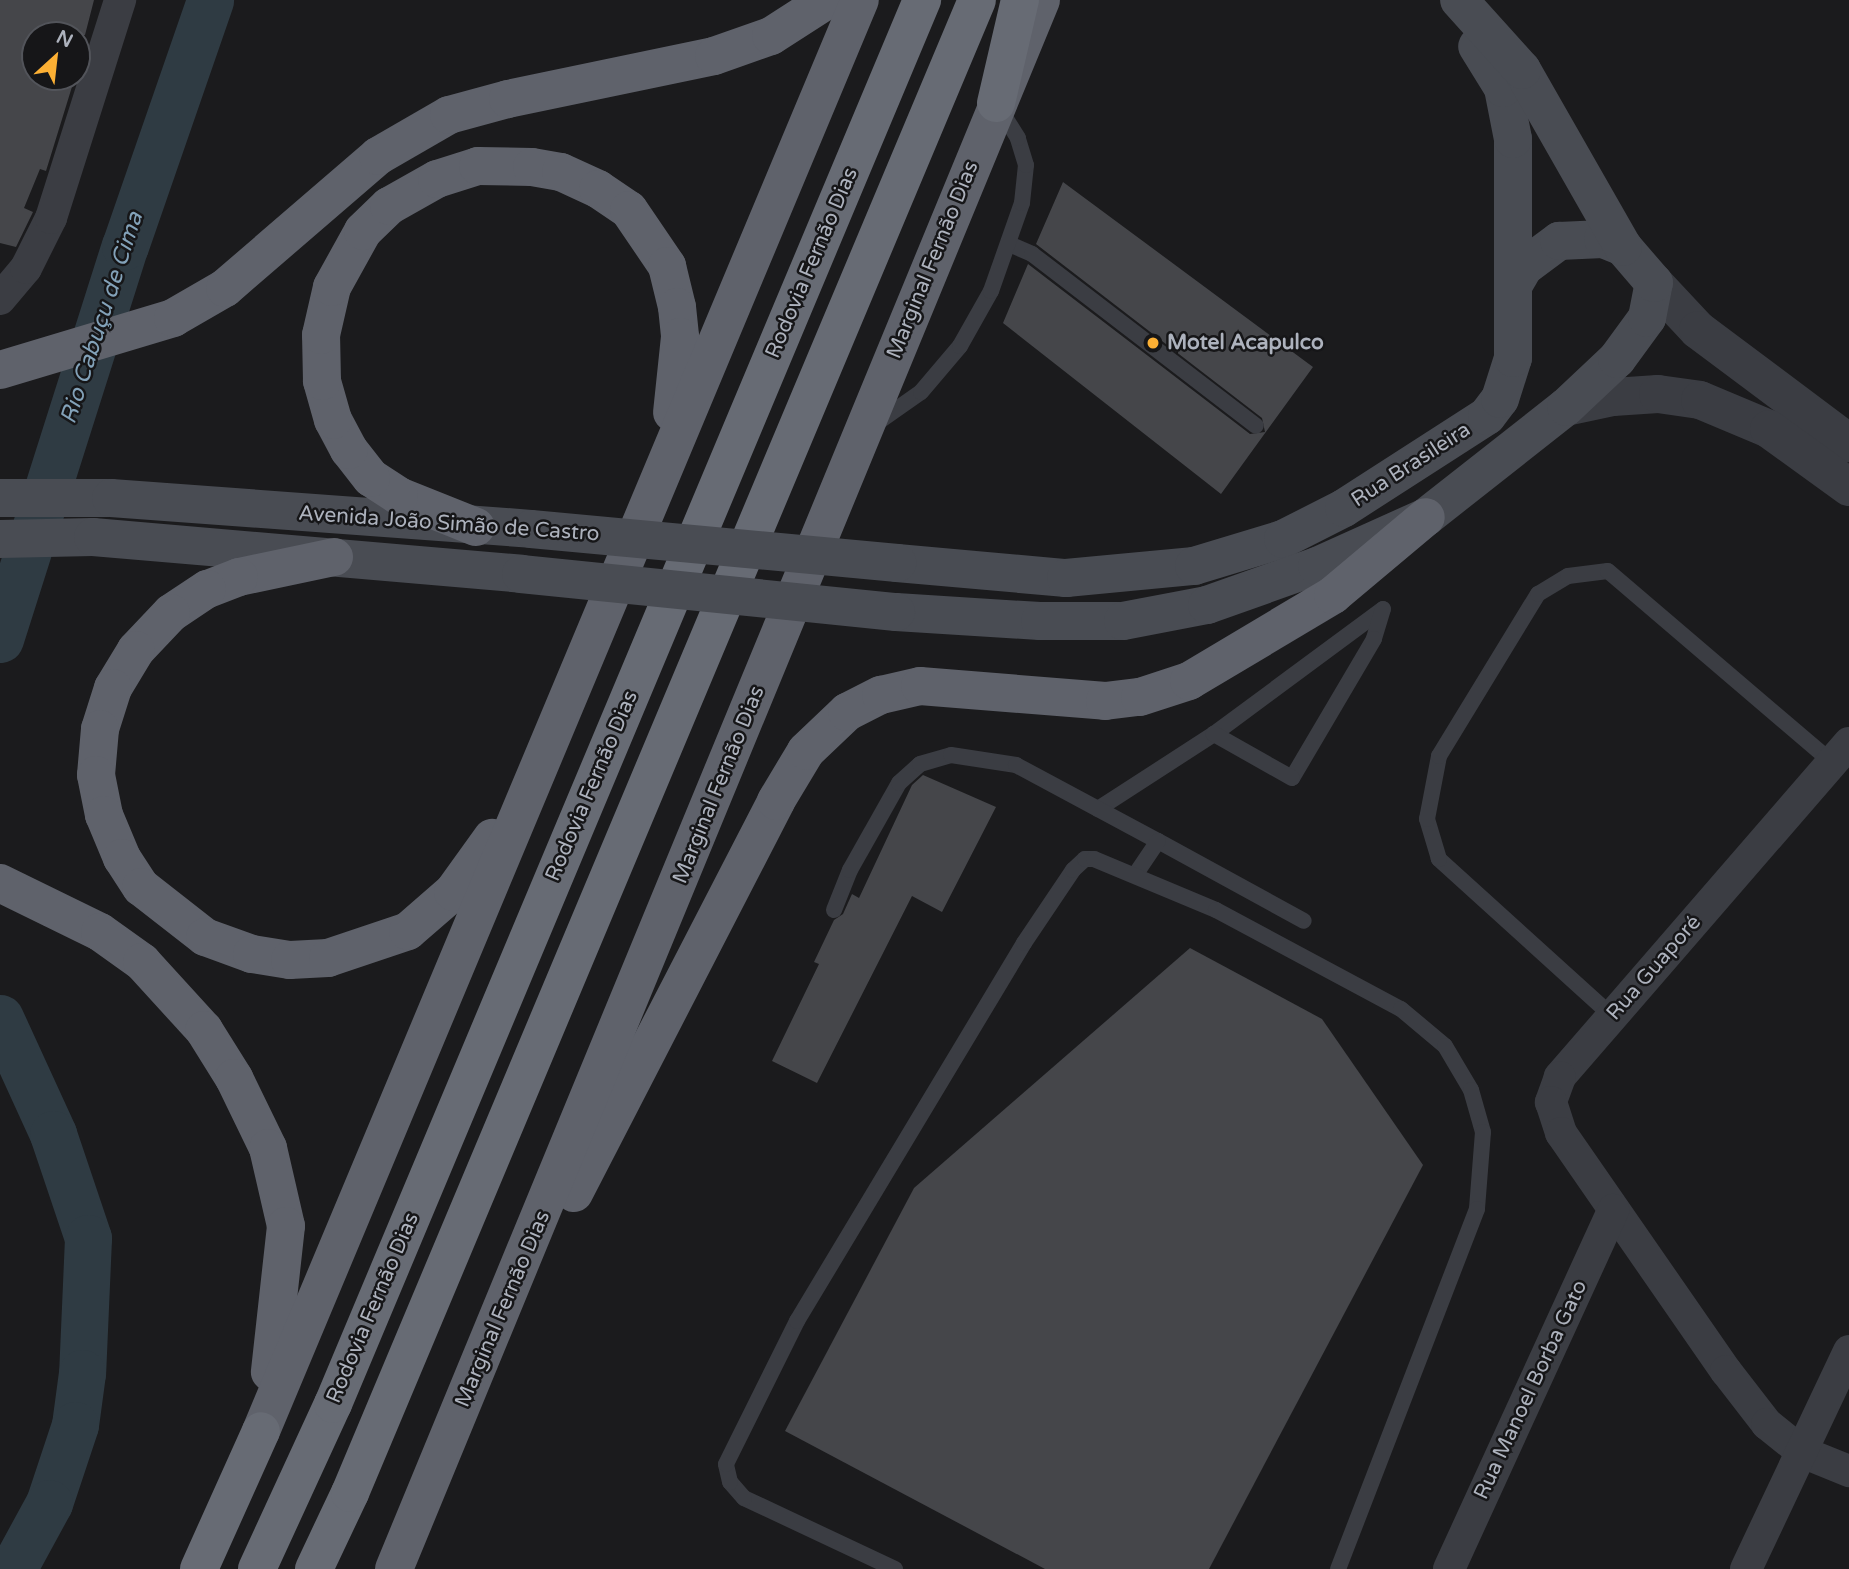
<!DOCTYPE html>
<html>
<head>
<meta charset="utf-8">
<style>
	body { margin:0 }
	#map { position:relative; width:1849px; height:1569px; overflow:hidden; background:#1b1b1d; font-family:"Varela Round",sans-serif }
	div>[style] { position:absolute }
	.river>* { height:47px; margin:-23.5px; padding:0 23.5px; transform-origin:23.5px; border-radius:23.5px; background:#2f3b43 }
	.building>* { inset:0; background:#45464a }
	.service>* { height:16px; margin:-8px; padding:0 8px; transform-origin:8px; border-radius:8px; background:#3b3d43 }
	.minor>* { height:32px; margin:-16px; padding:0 16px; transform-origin:16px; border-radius:16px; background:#3b3d43 }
	.tertiary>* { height:38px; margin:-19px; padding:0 19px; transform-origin:19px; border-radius:19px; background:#3b3d43 }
	.secondary>* { height:38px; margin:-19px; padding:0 19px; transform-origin:19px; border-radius:19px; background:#494c53 }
	.trunk>* { height:38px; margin:-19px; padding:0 19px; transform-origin:19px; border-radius:19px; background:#5f626b }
	.motorway>* { height:38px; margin:-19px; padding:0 19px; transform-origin:19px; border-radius:19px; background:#676b74 }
	.secondary-bridge>* { height:38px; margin:-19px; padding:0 19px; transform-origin:19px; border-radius:19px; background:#494c53 }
	.dots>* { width:19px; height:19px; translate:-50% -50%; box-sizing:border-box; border:4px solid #161618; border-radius:50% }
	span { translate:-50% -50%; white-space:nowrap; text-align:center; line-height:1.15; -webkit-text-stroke:5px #161618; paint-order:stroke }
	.street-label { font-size:21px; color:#adb2bd }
	.poi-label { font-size:21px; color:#adb2bd; font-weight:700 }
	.left { translate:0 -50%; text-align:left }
	.water-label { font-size:23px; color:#83a2b9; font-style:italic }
	.north { position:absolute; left:21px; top:21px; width:70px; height:70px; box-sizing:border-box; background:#161618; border:2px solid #52545a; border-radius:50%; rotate:27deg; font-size:19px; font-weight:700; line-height:28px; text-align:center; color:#adb2bd }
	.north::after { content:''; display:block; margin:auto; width:24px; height:32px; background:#fcb034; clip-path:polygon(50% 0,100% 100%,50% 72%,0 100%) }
</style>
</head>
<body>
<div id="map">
	<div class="river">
		<i style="left:0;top:639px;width:412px;rotate:-72.4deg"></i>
		<i style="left:125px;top:246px;width:260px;rotate:-70.9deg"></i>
		<i style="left:0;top:1018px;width:128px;rotate:65.4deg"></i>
		<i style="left:53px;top:1134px;width:110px;rotate:71.4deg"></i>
		<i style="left:88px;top:1238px;width:135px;rotate:92.5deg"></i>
		<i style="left:82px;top:1373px;width:52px;rotate:97.7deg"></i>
		<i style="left:75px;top:1425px;width:82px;rotate:108.4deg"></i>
		<i style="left:49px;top:1503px;width:75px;rotate:118.6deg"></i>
	</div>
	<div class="building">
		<i style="clip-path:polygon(0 0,94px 0,85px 35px,35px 35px,35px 77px,75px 77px,46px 171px,40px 169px,24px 208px,33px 212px,16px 247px,0 243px)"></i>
		<i style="clip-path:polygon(1063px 182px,1313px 367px,1221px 494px,1003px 323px,1028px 264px,1250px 434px,1265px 432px,1262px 418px,1036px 244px)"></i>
		<i style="clip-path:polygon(923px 775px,996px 807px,942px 912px,912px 896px,817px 1083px,772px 1061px,819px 964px,814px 962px,834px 920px,843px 914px,852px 894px,859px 898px,912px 785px)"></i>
		<i style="clip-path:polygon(1190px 948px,1322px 1019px,1423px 1165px,1209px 1569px,1045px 1569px,785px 1431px,914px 1188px)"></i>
	</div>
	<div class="service">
		<i style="left:1009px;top:244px;width:25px;rotate:23deg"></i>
		<i style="left:1032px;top:254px;width:282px;rotate:37.5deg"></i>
		<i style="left:874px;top:425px;width:57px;rotate:-35.1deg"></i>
		<i style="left:921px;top:392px;width:60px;rotate:-49.7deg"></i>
		<i style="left:960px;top:346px;width:63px;rotate:-60.6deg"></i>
		<i style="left:991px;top:291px;width:93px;rotate:-70.6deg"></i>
		<i style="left:1022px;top:203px;width:38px;rotate:-84deg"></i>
		<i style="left:1026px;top:165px;width:28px;rotate:-107deg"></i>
		<i style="left:1018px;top:138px;width:36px;rotate:-122deg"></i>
		<i style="left:1098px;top:809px;width:138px;rotate:-32.9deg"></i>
		<i style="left:1214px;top:734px;width:210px;rotate:-36.5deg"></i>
		<i style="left:1383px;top:609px;width:31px;rotate:107deg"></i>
		<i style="left:1374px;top:639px;width:161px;rotate:120.5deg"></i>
		<i style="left:1292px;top:778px;width:90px;rotate:-150.6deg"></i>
		<i style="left:1158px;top:841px;width:166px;rotate:28.7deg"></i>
		<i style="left:834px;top:910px;width:43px;rotate:-68.2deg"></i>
		<i style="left:850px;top:870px;width:100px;rotate:-60.6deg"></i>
		<i style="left:899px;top:783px;width:28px;rotate:-42deg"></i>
		<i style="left:920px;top:764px;width:32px;rotate:-16deg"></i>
		<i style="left:951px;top:755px;width:66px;rotate:8.7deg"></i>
		<i style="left:1016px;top:765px;width:161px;rotate:28.2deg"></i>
		<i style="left:1158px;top:841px;width:41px;rotate:124.1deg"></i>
		<i style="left:1612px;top:1016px;width:234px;rotate:-137.8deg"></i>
		<i style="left:1439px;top:859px;width:42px;rotate:-106.7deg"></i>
		<i style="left:1427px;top:819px;width:64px;rotate:-79.2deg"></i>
		<i style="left:1439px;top:756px;width:190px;rotate:-58.6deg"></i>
		<i style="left:1538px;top:594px;width:35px;rotate:-31deg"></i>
		<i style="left:1568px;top:576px;width:40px;rotate:-7.1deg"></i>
		<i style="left:1608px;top:571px;width:294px;rotate:40.5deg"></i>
		<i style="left:895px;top:1569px;width:167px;rotate:-154.8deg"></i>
		<i style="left:744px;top:1498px;width:21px;rotate:-131deg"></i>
		<i style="left:730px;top:1482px;width:18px;rotate:-103deg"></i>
		<i style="left:726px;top:1464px;width:160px;rotate:-63.6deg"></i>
		<i style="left:797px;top:1321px;width:441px;rotate:-59deg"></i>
		<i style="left:1024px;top:943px;width:88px;rotate:-56.1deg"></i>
		<i style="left:1073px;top:870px;width:16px;rotate:-43deg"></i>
		<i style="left:1085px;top:859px;width:9px"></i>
		<i style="left:1094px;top:859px;width:132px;rotate:22.7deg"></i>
		<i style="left:1216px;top:910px;width:210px;rotate:28.2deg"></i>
		<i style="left:1401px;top:1009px;width:57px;rotate:40.1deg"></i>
		<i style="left:1445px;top:1046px;width:51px;rotate:59.4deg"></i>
		<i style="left:1471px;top:1090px;width:44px;rotate:74.1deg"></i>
		<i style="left:1483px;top:1132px;width:77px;rotate:94.5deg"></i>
		<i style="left:1477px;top:1209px;width:386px;rotate:111.1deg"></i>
	</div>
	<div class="minor">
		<i style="left:0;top:299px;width:40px;rotate:-50deg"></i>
		<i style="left:26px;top:268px;width:56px;rotate:-63.4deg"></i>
		<i style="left:51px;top:218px;width:229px;rotate:-72.4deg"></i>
		<i style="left:1849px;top:743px;width:442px;rotate:130.9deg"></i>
		<i style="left:1560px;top:1077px;width:27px;rotate:110deg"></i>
		<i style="left:1551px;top:1102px;width:33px;rotate:72deg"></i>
		<i style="left:1561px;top:1133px;width:290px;rotate:55.3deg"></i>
		<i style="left:1726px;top:1371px;width:67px;rotate:52.3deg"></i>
		<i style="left:1767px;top:1424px;width:45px;rotate:38.7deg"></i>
		<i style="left:1802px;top:1452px;width:51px;rotate:22deg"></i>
		<i style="left:1449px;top:1569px;width:395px;rotate:-65.4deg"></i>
		<i style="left:1746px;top:1569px;width:241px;rotate:-64.7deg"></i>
	</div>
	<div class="tertiary">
		<i style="left:1654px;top:283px;width:64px;rotate:46.9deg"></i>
		<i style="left:1698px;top:330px;width:189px;rotate:36.8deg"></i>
		<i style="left:1566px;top:407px;width:48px;rotate:-12deg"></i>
		<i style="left:1613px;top:397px;width:45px;rotate:-3.8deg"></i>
		<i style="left:1658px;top:394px;width:42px;rotate:8.1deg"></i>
		<i style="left:1700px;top:400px;width:75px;rotate:22.8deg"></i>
		<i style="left:1769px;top:429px;width:99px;rotate:35.9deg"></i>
	</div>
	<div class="secondary">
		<i style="left:1513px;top:286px;width:22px;rotate:-60deg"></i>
		<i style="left:1524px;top:267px;width:44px;rotate:-36.6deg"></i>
		<i style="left:1559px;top:241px;width:44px;rotate:-2.6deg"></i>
		<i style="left:1603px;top:239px;width:22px;rotate:22deg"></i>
		<i style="left:0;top:498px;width:111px"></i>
		<i style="left:111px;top:498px;width:421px;rotate:4.2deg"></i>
		<i style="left:0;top:539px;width:93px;rotate:-1.2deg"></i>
		<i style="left:93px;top:537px;width:430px;rotate:4.9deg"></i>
		<i style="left:897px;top:563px;width:170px;rotate:5.1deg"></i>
		<i style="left:1066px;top:578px;width:129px;rotate:-5.4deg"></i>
		<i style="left:1194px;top:566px;width:93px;rotate:-16.9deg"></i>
		<i style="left:1283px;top:539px;width:68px;rotate:-26.9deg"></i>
		<i style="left:1344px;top:508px;width:170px;rotate:-32.8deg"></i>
		<i style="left:1487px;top:416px;width:21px;rotate:-53deg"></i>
		<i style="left:1500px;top:399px;width:43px;rotate:-72.4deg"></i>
		<i style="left:1513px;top:358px;width:219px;rotate:-90deg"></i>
		<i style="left:1513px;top:139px;width:52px;rotate:-101.1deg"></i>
		<i style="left:1503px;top:88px;width:49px;rotate:-121.8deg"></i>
		<i style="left:896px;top:612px;width:144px;rotate:3.6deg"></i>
		<i style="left:1040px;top:621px;width:83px"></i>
		<i style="left:1123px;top:621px;width:86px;rotate:-10.8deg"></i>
		<i style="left:1207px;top:605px;width:117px;rotate:-19.5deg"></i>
		<i style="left:1317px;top:566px;width:120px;rotate:-24.2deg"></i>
		<i style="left:1426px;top:517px;width:178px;rotate:-38.2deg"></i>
		<i style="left:1566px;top:407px;width:70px;rotate:-43.3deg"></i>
		<i style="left:1617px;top:359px;width:51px;rotate:-53.8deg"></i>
		<i style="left:1647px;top:318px;width:36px;rotate:-79deg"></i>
		<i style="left:1654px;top:283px;width:48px;rotate:-130.7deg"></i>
		<i style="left:1623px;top:247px;width:204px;rotate:-119.7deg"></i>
		<i style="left:1522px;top:70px;width:94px;rotate:-132deg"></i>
	</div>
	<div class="trunk">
		<i style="left:0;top:370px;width:181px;rotate:-16.7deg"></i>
		<i style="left:173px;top:318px;width:60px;rotate:-30deg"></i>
		<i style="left:225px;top:288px;width:202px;rotate:-40.8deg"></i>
		<i style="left:378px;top:156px;width:82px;rotate:-30deg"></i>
		<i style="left:449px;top:115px;width:61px;rotate:-15.2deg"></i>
		<i style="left:508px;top:99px;width:210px;rotate:-11.8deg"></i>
		<i style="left:714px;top:56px;width:60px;rotate:-19.3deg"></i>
		<i style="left:771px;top:36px;width:67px;rotate:-32.7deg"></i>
		<i style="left:476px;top:527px;width:83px;rotate:-158.1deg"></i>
		<i style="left:399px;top:496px;width:33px;rotate:-147deg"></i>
		<i style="left:371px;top:478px;width:36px;rotate:-128deg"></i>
		<i style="left:349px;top:450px;width:34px;rotate:-118deg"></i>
		<i style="left:333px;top:420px;width:41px;rotate:-105.8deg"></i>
		<i style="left:322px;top:381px;width:46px;rotate:-91.2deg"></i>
		<i style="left:321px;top:335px;width:49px;rotate:-77.1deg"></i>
		<i style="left:332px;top:287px;width:64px;rotate:-61deg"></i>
		<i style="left:363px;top:231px;width:36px;rotate:-44deg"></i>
		<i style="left:389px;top:206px;width:55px;rotate:-29.4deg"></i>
		<i style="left:437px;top:179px;width:43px;rotate:-17.6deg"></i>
		<i style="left:478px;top:166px;width:54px;rotate:1.1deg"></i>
		<i style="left:532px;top:167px;width:29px;rotate:10deg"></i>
		<i style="left:561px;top:172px;width:41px;rotate:24.7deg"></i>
		<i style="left:598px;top:189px;width:37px;rotate:34deg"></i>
		<i style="left:629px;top:210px;width:68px;rotate:55.8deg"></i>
		<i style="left:667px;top:266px;width:42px;rotate:76.3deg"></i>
		<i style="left:677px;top:307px;width:30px;rotate:84deg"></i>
		<i style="left:680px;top:337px;width:76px;rotate:96deg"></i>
		<i style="left:334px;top:557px;width:97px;rotate:168.1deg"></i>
		<i style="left:239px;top:577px;width:34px;rotate:159deg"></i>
		<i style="left:207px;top:589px;width:43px;rotate:146.3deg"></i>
		<i style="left:171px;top:613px;width:51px;rotate:133.4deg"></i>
		<i style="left:136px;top:650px;width:44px;rotate:121.2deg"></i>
		<i style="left:113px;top:688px;width:43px;rotate:107.6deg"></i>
		<i style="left:100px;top:729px;width:46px;rotate:95deg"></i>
		<i style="left:96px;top:775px;width:41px;rotate:78.7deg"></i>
		<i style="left:104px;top:815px;width:47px;rotate:67.3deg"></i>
		<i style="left:122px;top:858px;width:35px;rotate:57deg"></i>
		<i style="left:141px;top:887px;width:81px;rotate:38deg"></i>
		<i style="left:205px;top:937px;width:50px;rotate:19.9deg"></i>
		<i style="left:252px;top:954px;width:38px;rotate:9deg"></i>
		<i style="left:290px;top:960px;width:38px;rotate:-3deg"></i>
		<i style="left:328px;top:958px;width:84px;rotate:-18.6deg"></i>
		<i style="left:408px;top:931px;width:60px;rotate:-40.9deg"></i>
		<i style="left:453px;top:892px;width:67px;rotate:-54.2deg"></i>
		<i style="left:0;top:883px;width:111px;rotate:26.1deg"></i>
		<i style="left:100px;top:932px;width:52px;rotate:35.5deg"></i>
		<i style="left:142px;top:962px;width:92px;rotate:47.6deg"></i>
		<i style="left:204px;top:1030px;width:57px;rotate:58deg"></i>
		<i style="left:234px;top:1078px;width:78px;rotate:64.1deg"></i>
		<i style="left:268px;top:1148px;width:80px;rotate:77deg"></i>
		<i style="left:286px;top:1226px;width:147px;rotate:96.3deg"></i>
		<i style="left:574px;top:1193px;width:441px;rotate:-62.7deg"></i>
		<i style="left:776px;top:801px;width:58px;rotate:-59deg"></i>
		<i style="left:806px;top:751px;width:57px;rotate:-43.6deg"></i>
		<i style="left:847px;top:712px;width:38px;rotate:-27deg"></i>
		<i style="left:881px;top:695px;width:40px;rotate:-13deg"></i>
		<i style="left:920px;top:686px;width:186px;rotate:4.6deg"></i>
		<i style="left:1105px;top:701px;width:35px;rotate:-7deg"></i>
		<i style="left:1140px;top:697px;width:52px;rotate:-18.1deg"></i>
		<i style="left:1189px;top:681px;width:168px;rotate:-30.8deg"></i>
		<i style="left:1333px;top:595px;width:121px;rotate:-40deg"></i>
		<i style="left:261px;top:1431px;width:1551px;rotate:-67.29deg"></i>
		<i style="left:394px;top:1569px;width:1697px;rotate:-67.59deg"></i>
	</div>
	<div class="motorway">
		<i style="left:996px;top:103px;width:106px;rotate:-76.9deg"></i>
		<i style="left:199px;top:1569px;width:151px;rotate:-65.8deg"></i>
		<i style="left:257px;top:1569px;width:182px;rotate:-65.3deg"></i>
		<i style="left:333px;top:1404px;width:1523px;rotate:-67.24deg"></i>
		<i style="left:314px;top:1569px;width:84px;rotate:-64.7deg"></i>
		<i style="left:350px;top:1493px;width:1619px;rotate:-67.22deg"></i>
	</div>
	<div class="secondary-bridge">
		<i style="left:531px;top:529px;width:368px;rotate:5.3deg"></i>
		<i style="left:521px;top:574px;width:377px;rotate:5.8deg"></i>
	</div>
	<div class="dots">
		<i style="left:1153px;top:343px;background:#fcb034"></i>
	</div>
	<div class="street-label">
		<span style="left:933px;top:260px;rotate:-68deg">Marginal Fernão Dias</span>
		<span style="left:812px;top:263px;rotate:-67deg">Rodovia Fernão Dias</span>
		<span style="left:1411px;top:465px;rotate:-33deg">Rua Brasileira</span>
		<span style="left:449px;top:524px;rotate:4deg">Avenida João Simão de Castro</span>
		<span style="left:719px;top:785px;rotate:-68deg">Marginal Fernão Dias</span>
		<span style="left:592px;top:786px;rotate:-67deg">Rodovia Fernão Dias</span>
		<span style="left:1654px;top:968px;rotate:-49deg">Rua Guaporé</span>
		<span style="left:373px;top:1308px;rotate:-67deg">Rodovia Fernão Dias</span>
		<span style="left:503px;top:1309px;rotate:-67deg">Marginal Fernão Dias</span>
		<span style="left:1531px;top:1390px;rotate:-65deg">Rua Manoel Borba Gato</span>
	</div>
	<div class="poi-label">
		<span class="left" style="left:1167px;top:343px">Motel Acapulco</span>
	</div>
	<div class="water-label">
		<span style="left:102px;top:318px;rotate:-72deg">Rio Cabuçu de Cima</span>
	</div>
	<div class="north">N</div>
</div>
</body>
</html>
